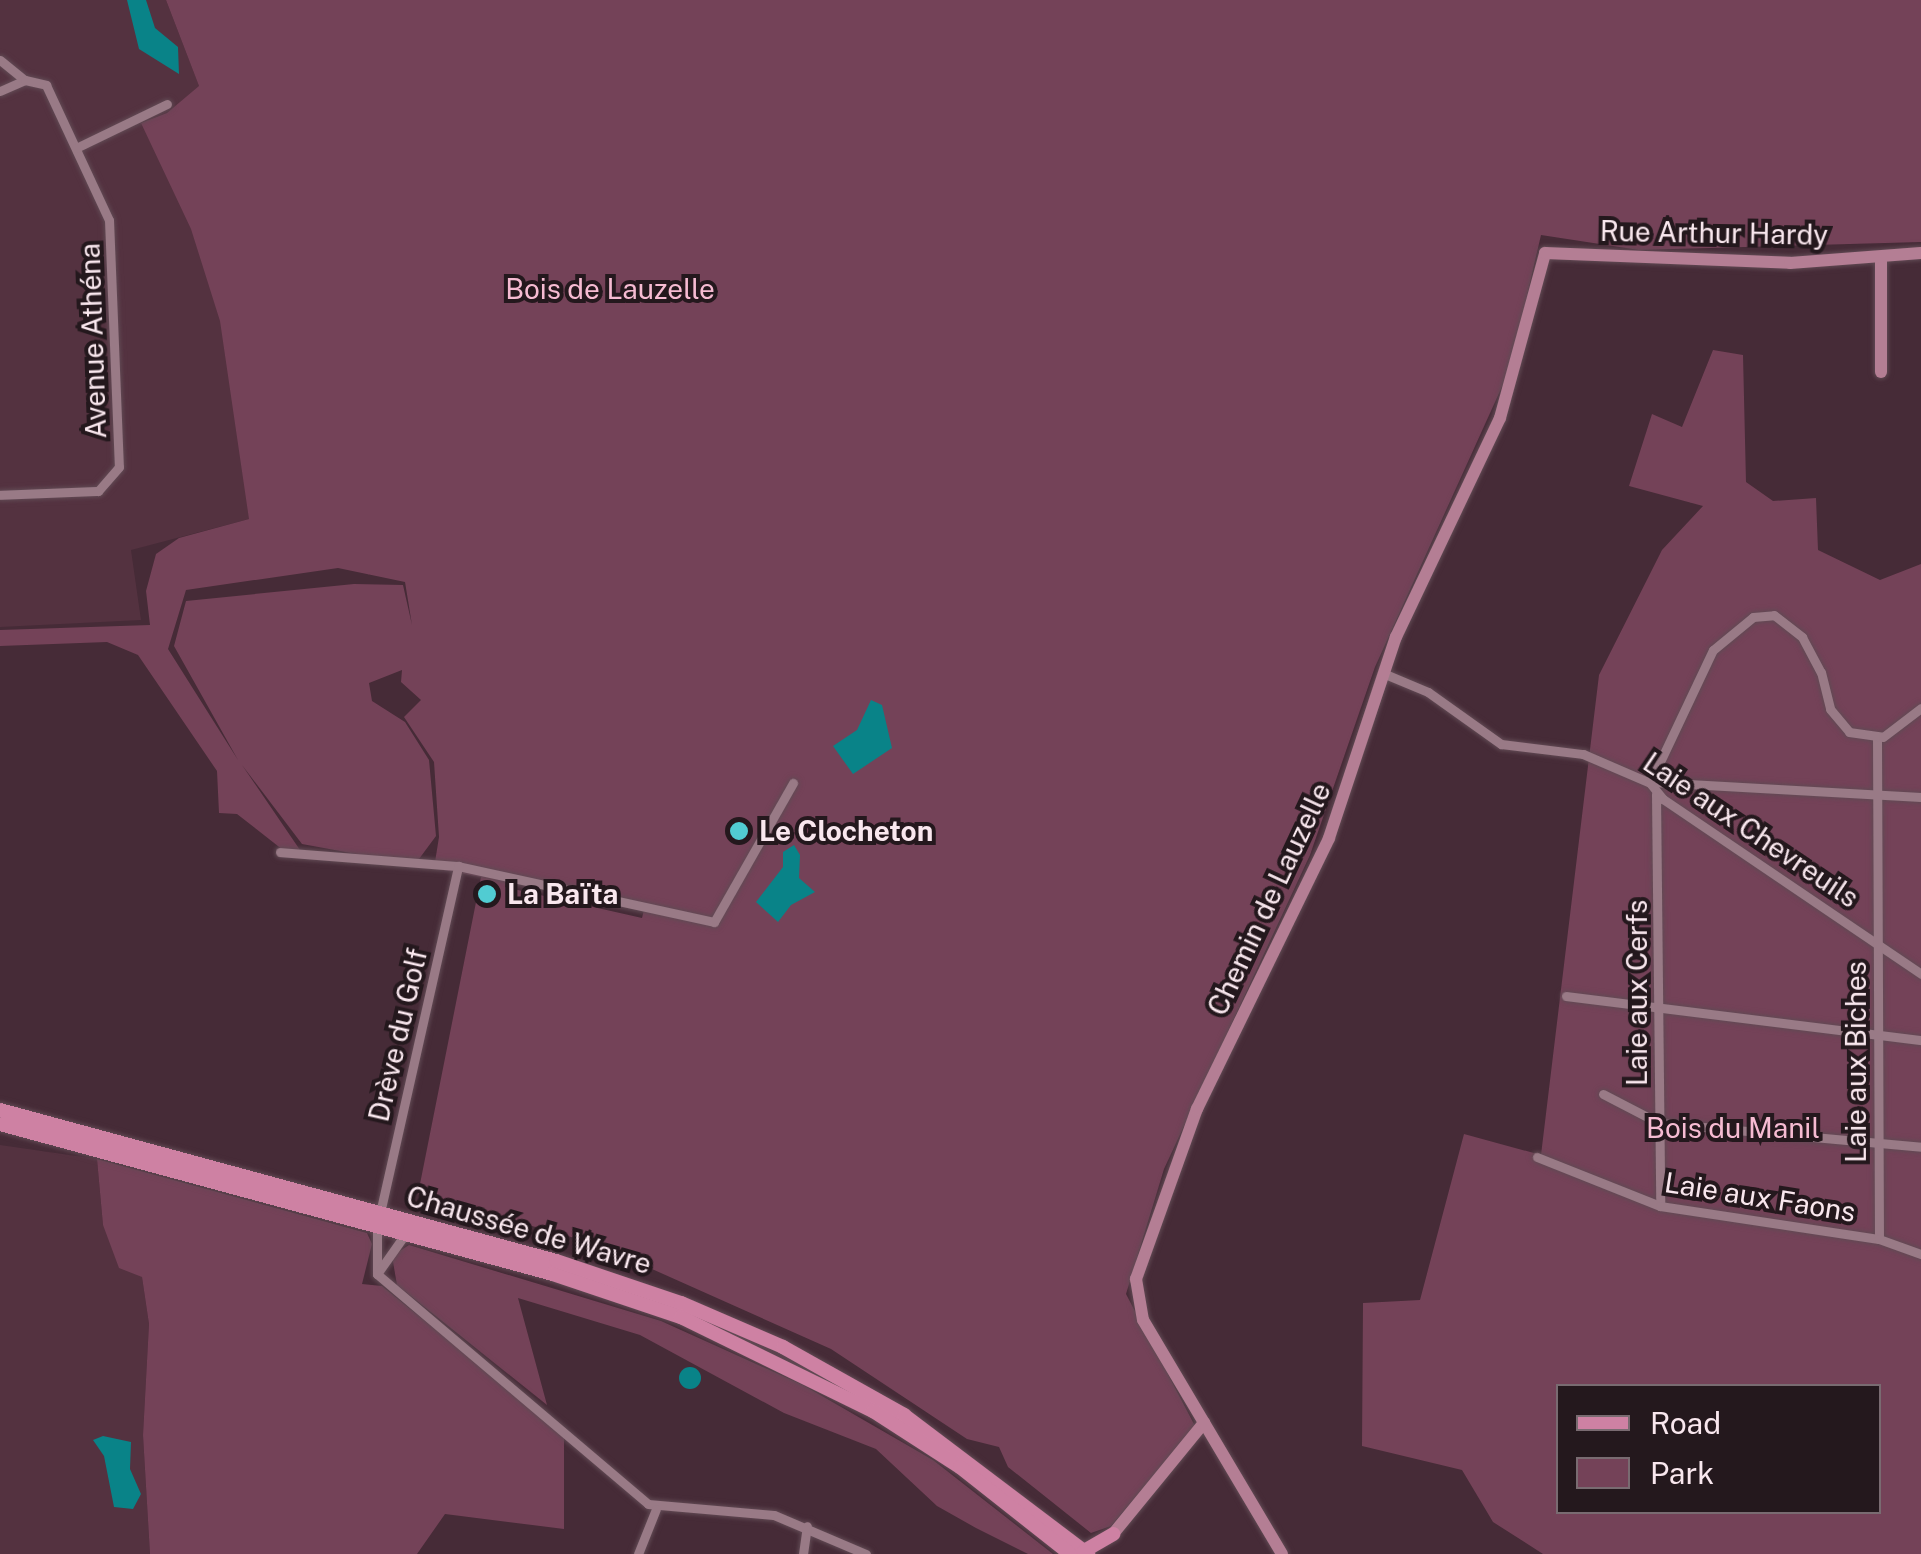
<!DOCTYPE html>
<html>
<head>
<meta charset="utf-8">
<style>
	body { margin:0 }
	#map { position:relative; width:1921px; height:1554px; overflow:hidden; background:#462b37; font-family:"Public Sans",sans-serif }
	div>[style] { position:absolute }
	.built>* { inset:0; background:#543240 }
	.green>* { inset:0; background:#744258 }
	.water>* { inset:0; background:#098388 }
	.round { border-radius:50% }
	.roads { filter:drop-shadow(0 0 2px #614a54) drop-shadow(0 0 2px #614a54) }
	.street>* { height:9px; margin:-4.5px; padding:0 4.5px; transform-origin:4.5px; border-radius:4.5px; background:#997a86 }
	.secondary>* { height:12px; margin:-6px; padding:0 6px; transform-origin:6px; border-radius:6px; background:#b47e94 }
	.primary>* { height:14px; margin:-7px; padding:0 7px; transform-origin:7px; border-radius:7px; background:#ce81a3 }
	.dots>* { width:28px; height:28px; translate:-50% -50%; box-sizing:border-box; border:5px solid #24181d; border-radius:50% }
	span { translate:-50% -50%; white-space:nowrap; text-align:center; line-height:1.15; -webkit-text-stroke:8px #24181d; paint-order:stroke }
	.street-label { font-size:28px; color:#f9e7ee }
	.park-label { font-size:28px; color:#f6bbd2 }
	.poi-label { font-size:28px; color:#f9e7ee; font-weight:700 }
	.left { translate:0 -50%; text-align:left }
	.legend { position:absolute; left:1556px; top:1384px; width:325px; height:130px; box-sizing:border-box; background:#24181d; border:2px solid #796b71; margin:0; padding:12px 18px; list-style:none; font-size:30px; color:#f9e7ee }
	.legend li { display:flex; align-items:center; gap:20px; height:50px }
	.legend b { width:50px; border:2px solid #796b71 }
</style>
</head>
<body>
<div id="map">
	<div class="built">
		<i style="clip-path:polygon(0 0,166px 0,206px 104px,303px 505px,131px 550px,141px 620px,0 627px)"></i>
		<i style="clip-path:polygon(0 1145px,97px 1159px,103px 1225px,142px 1277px,149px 1324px,143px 1435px,150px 1554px,0 1554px)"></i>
	</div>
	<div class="green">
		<i style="clip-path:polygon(evenodd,166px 0,1921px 0,1921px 242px,1639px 250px,1541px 235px,1510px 369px,1375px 667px,1310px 855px,1164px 1169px,1126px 1294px,1195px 1426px,1111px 1526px,1091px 1533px,1008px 1467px,999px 1447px,967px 1439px,831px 1349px,596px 1244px,418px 1194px,481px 877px,302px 844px,242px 765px,300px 850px,283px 850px,237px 814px,219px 813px,217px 771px,138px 655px,107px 642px,0 646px,0 630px,150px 625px,146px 591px,156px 554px,179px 538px,249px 519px,220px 321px,191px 229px,141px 123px,167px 113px,199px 86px,166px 0,338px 568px,405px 582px,412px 625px,403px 585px,354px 584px,186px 601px,174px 646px,238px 760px,168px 649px,186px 590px,338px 568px,166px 0,402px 670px,401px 682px,421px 700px,404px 717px,434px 762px,439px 837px,435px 862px,644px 910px,642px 918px,505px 887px,505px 879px,419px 859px,436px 836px,429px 760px,405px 722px,372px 701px,369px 683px,402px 670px)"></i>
		<i style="clip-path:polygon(evenodd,1713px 350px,1743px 355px,1746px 482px,1773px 501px,1816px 498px,1818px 550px,1880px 580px,1921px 564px,1921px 1554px,1543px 1554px,1493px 1522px,1462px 1470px,1362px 1446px,1363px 1303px,1420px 1300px,1464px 1134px,1541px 1155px,1599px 675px,1662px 550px,1703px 506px,1629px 486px,1652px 414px,1682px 427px,1713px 350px,1558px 1386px,1878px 1386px,1878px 1512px,1558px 1512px,1558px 1386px)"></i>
		<i style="clip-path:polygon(97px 1159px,367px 1233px,372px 1244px,362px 1284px,382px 1286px,564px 1434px,564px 1529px,445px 1514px,417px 1554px,150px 1554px,143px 1435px,149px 1324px,142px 1277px,119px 1268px,103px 1225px)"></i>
		<i style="clip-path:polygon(409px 1245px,661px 1321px,803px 1385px,933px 1460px,1053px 1554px,1028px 1554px,976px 1528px,937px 1506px,876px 1449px,784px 1413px,640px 1335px,518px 1298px,547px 1405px,397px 1285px,392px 1256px)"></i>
	</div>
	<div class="water">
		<i style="clip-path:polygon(127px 0,146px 0,155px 28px,178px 47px,179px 74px,139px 49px)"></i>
		<i style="clip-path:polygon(871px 700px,882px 705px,892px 748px,853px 774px,833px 746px,857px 730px)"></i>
		<i style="clip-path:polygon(794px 845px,800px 855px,799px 878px,815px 892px,791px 905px,778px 922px,756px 902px,783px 867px,783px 852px)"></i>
		<i class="round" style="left:679px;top:1367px;width:22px;height:22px"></i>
		<i style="clip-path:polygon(103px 1436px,131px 1442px,130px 1469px,141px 1494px,133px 1509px,114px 1507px,104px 1456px,93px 1440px)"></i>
	</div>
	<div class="roads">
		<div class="street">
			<i style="left:0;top:60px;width:32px;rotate:39deg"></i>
			<i style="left:0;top:91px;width:27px;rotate:-24deg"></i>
			<i style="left:25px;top:80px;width:22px;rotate:13deg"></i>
			<i style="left:46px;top:85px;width:149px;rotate:65deg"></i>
			<i style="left:109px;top:220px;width:247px;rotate:87.7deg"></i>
			<i style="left:119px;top:467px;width:32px;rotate:131deg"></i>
			<i style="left:98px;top:491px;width:98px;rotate:177.7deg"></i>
			<i style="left:76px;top:148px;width:101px;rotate:-25.8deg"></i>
			<i style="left:1385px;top:674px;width:47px;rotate:22.7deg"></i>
			<i style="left:1428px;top:692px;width:90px;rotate:35.5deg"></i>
			<i style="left:1501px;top:744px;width:83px;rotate:7deg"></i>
			<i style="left:1583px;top:754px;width:73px;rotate:23.4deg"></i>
			<i style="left:1650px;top:783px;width:21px;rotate:51deg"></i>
			<i style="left:1663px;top:799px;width:312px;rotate:34.1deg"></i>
			<i style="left:1877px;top:738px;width:501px;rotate:89.77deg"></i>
			<i style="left:1653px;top:782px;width:268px;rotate:3.2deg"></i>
			<i style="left:1650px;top:783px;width:147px;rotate:-64.7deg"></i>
			<i style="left:1713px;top:650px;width:52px;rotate:-39.5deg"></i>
			<i style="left:1753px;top:617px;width:21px;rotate:-5deg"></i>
			<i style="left:1774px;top:615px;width:36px;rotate:38deg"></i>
			<i style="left:1802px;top:637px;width:40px;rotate:62deg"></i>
			<i style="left:1821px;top:672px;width:38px;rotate:76deg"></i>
			<i style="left:1830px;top:709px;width:30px;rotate:50deg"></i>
			<i style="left:1849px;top:732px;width:34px;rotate:8deg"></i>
			<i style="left:1883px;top:737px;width:48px;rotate:-37.3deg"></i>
			<i style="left:1656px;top:794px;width:412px;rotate:89.4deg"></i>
			<i style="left:280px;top:852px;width:179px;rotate:4.5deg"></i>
			<i style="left:458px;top:866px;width:262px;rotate:12.3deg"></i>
			<i style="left:714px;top:922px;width:160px;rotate:-60.4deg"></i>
			<i style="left:1566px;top:996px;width:358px;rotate:7.1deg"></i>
			<i style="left:1603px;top:1094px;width:63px;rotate:27.4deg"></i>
			<i style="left:1659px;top:1123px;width:263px;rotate:5.2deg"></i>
			<i style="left:1537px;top:1157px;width:132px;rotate:21.7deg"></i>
			<i style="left:1660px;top:1206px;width:221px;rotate:8.6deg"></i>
			<i style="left:1879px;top:1239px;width:45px;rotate:19.7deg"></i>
			<i style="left:380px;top:1213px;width:356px;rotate:-77.3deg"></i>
			<i style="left:377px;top:1225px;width:49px;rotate:90deg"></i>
			<i style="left:377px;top:1274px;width:355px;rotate:40.3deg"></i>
			<i style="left:648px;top:1504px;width:126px;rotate:5deg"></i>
			<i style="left:774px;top:1515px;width:100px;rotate:23deg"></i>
			<i style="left:377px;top:1274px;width:50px;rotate:-54.7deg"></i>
			<i style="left:638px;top:1554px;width:48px;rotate:-68.2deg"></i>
			<i style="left:803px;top:1554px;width:28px;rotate:-82deg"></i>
		</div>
		<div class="secondary">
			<i style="left:1881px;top:372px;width:115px;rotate:-90deg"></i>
			<i style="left:1113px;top:1534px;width:144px;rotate:-50.7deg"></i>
			<i style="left:1282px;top:1554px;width:272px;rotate:-120.7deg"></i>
			<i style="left:1143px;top:1320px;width:42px;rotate:-99.7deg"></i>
			<i style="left:1136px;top:1279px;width:181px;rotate:-70.3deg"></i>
			<i style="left:1197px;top:1109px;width:301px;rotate:-64deg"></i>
			<i style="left:1329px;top:838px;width:212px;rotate:-71.6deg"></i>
			<i style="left:1396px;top:637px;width:242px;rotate:-64.6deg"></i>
			<i style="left:1500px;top:418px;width:171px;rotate:-74.7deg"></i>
			<i style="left:1545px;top:253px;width:245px;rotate:2.3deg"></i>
			<i style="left:1790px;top:263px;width:131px;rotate:-4.4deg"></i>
		</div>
		<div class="primary">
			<i style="left:0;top:1110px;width:576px;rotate:15.19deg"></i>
			<i style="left:556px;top:1261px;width:132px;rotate:18.6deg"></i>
			<i style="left:681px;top:1303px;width:111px;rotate:23.3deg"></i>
			<i style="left:783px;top:1347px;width:139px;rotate:29.3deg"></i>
			<i style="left:904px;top:1415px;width:231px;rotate:37.1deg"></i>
			<i style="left:0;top:1124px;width:573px;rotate:15.18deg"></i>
			<i style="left:553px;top:1274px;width:135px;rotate:18.6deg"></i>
			<i style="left:681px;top:1317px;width:214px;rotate:26.1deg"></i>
			<i style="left:873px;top:1411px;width:103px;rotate:32.8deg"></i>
			<i style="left:960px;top:1467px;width:140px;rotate:38.3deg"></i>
			<i style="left:1084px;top:1551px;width:34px;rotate:-30deg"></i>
		</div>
	</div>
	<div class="dots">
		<i style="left:739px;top:831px;background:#51ccd2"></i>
		<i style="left:487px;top:894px;background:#51ccd2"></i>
	</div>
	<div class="street-label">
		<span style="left:1714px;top:233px;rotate:1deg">Rue Arthur Hardy</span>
		<span style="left:93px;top:341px;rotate:-92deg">Avenue Athéna</span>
		<span style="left:1751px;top:830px;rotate:34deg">Laie aux Chevreuils</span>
		<span style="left:1269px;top:899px;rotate:-65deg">Chemin de Lauzelle</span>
		<span style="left:1637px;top:993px;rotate:-90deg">Laie aux Cerfs</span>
		<span style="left:398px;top:1035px;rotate:-77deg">Drève du Golf</span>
		<span style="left:1856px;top:1062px;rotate:-90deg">Laie aux Biches</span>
		<span style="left:1760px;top:1197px;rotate:9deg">Laie aux Faons</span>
		<span style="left:529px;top:1230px;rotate:16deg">Chaussée de Wavre</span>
	</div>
	<div class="park-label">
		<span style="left:610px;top:289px">Bois de Lauzelle</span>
		<span style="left:1733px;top:1128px">Bois du Manil</span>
	</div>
	<div class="poi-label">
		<span class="left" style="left:759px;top:831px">Le Clocheton</span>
		<span class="left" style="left:507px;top:894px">La Baïta</span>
	</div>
	<ul class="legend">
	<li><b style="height:12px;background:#ce81a3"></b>Road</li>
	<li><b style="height:28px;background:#744258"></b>Park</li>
	</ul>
</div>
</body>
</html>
